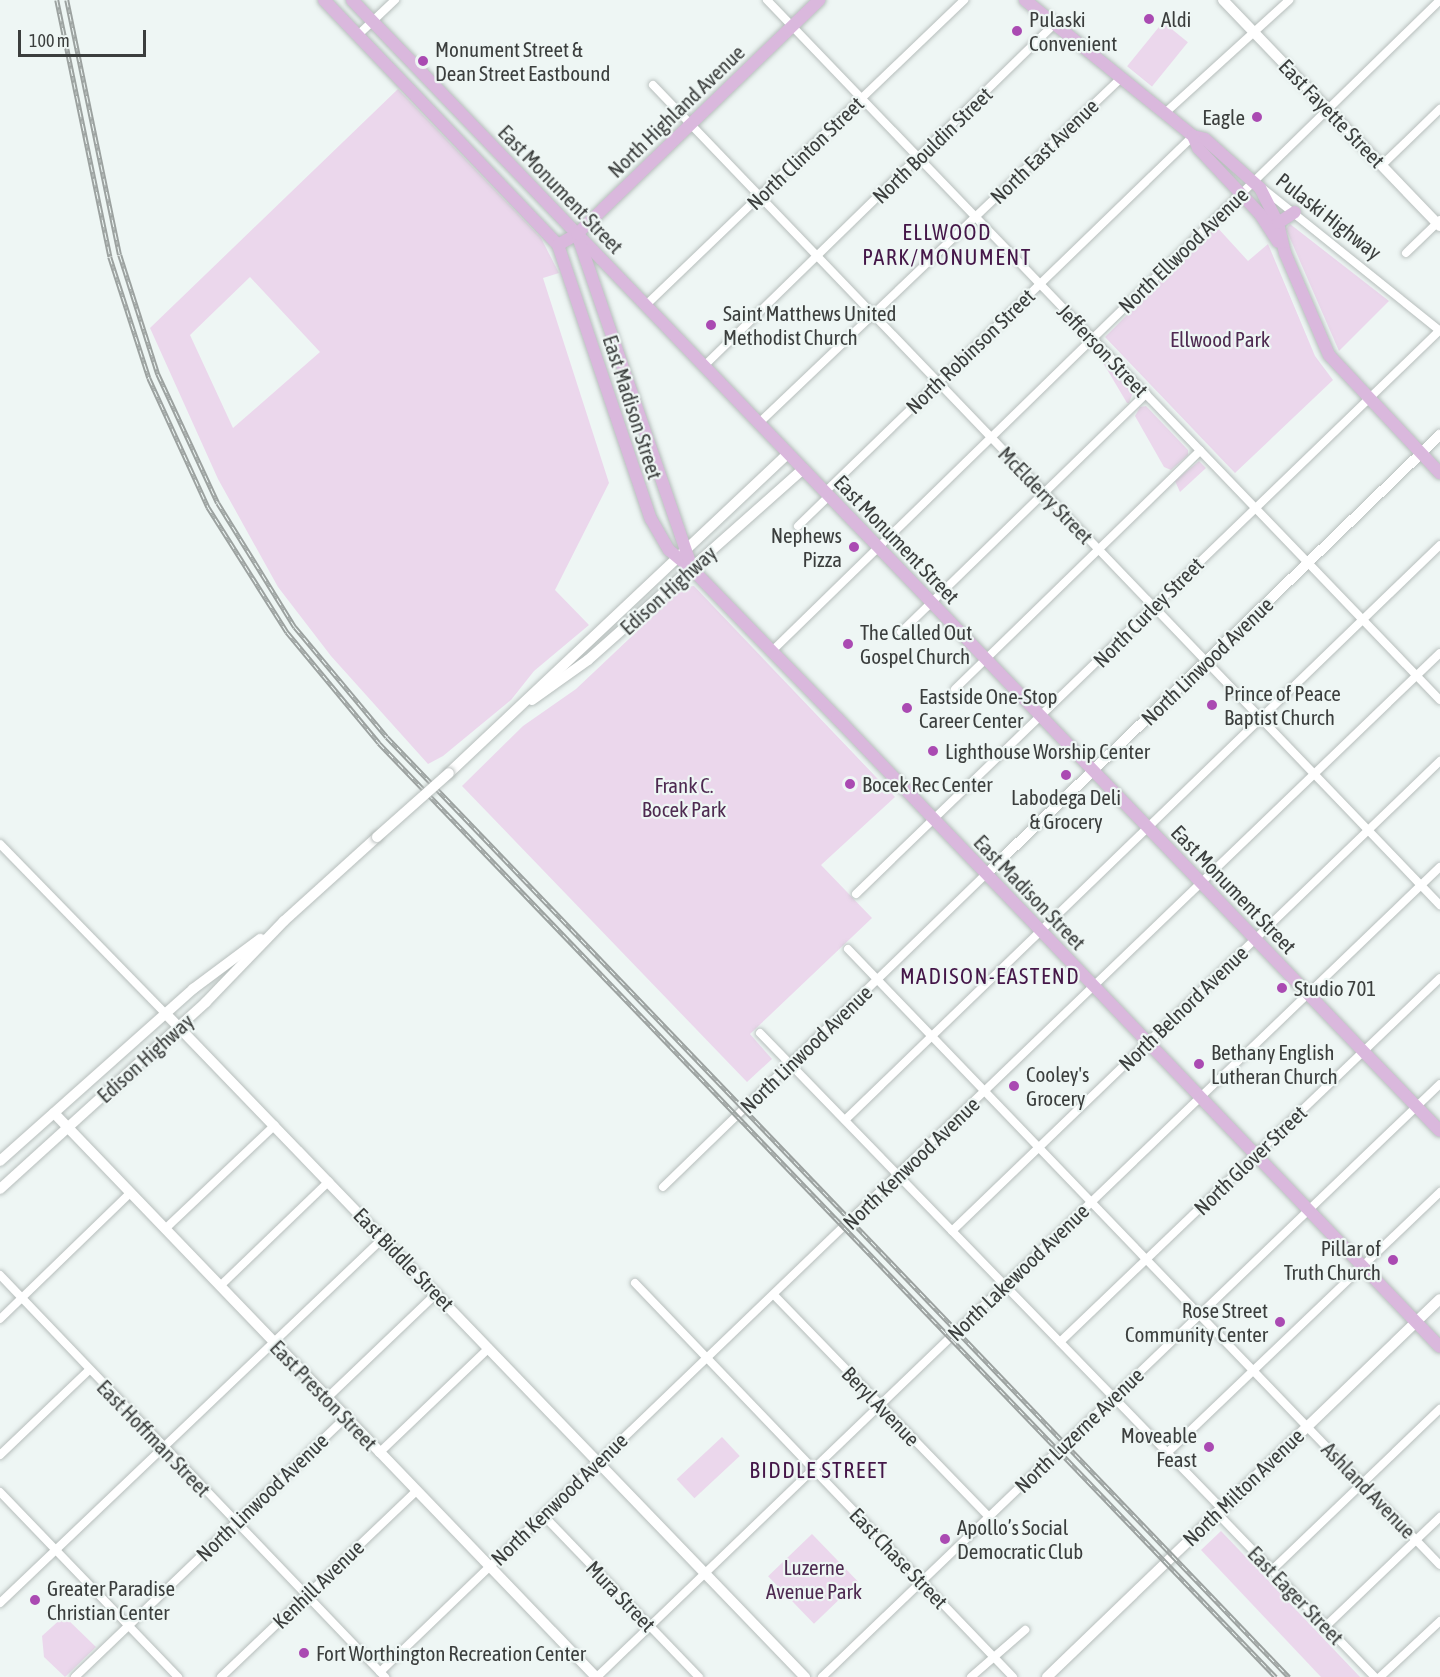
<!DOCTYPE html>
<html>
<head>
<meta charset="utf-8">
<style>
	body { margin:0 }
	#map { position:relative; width:1440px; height:1677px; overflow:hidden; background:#eef6f4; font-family:"Asap Condensed",sans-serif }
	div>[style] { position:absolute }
	.green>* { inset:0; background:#ebd7ec; transform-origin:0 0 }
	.roads { filter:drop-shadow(0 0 2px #b7bebc) drop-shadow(0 0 2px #b7bebc) }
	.minor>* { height:8px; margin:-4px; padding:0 4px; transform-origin:4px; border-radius:4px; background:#fff }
	.tertiary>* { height:10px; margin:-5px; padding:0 5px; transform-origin:5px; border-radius:5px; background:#fff }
	.secondary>* { height:10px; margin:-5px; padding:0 5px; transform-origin:5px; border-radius:5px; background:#fff }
	.primary>* { height:12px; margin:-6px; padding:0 6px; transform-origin:6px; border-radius:6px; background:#dab8dd }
	.rail>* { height:4.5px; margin-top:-2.25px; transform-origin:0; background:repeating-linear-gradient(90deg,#eef6f4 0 7px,#9ca2a0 0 14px); box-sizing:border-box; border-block:2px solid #9ca2a0 }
	.bridges { filter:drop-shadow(0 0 2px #b7bebc) drop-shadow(0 0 2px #b7bebc) }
	.secondary-bridge>* { height:10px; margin:-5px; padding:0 5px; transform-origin:5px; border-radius:5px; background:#fff }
	.dots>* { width:16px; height:16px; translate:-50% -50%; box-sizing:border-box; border:3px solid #eef6f4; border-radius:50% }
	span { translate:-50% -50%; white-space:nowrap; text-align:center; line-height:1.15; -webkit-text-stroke:4.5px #eef6f4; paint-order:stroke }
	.poi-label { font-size:21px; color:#3b3e3d }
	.left { translate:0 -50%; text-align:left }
	.right { translate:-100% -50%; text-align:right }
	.street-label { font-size:21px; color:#3b3e3d }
	.park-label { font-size:21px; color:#4e2a51 }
	.neighbourhood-label { font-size:22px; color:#441648; letter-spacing:1.5px }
	.scale { position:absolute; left:18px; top:30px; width:128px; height:27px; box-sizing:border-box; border:3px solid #3b3e3d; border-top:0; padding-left:8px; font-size:18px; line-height:21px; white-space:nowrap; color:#3b3e3d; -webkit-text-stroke:4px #eef6f4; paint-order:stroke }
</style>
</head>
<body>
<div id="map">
	<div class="green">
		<i style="left:1163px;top:22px;width:32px;height:57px;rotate:39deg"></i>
		<i style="clip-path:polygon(evenodd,398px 89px,541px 238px,559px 273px,543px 278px,609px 483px,555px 590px,589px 625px,534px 671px,511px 700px,443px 756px,428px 764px,331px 656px,278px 587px,218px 479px,150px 328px,398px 89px,250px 277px,320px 352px,233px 428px,190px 335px,250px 277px)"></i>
		<i style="clip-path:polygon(1290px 224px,1389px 301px,1339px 351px,1286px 229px)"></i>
		<i style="clip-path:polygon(1216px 226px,1248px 261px,1268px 244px,1315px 356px,1333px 380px,1235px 473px,1105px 337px)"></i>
		<i style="clip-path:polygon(1102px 361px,1133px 392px,1129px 403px,1127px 403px)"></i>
		<i style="clip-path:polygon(1146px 406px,1188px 450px,1188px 455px,1171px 470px,1164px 467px,1135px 416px,1140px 407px)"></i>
		<i style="clip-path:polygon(1199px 461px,1206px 468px,1180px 492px,1175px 481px)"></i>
		<i style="clip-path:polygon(694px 586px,895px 797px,821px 865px,872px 918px,750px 1034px,772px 1059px,747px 1082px,462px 786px,523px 726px,576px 689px,684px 587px)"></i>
		<i style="left:722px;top:1437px;width:26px;height:62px;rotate:47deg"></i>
		<i style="clip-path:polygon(1221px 1531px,1360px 1677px,1321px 1677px,1201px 1550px)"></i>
		<i style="left:812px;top:1534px;width:66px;height:61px;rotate:46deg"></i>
		<i style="clip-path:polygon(64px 1616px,96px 1647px,65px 1677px,44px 1657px,42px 1636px)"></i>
	</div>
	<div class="roads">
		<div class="minor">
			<i style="left:767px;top:0;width:971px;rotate:46.13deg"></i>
			<i style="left:358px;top:35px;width:51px;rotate:-43.4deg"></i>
			<i style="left:653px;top:85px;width:1137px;rotate:46.18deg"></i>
			<i style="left:1165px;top:113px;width:168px;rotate:-42.3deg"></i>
			<i style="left:1382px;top:165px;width:81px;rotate:-44deg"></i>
			<i style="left:1261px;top:187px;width:230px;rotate:38.8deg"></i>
			<i style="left:1406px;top:253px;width:47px;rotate:-44.1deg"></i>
			<i style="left:646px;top:305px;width:441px;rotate:-43.8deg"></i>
			<i style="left:704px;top:366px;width:489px;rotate:-44.3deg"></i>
			<i style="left:759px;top:423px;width:500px;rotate:-43.62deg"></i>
			<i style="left:825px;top:492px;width:512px;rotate:-44.05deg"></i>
			<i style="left:798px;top:526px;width:43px;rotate:-44.1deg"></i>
			<i style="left:901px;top:632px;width:342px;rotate:-44.2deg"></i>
			<i style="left:772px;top:651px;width:933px;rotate:-44.26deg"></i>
			<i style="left:955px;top:689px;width:342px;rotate:-44.2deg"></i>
			<i style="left:0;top:844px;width:238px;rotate:45.7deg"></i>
			<i style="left:856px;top:894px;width:812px;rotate:-44deg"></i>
			<i style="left:848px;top:949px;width:854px;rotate:46.14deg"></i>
			<i style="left:760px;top:1033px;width:662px;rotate:45.86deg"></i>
			<i style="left:845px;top:1120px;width:827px;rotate:-44.02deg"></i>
			<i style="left:663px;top:1187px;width:450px;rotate:-44.1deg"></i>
			<i style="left:165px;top:1229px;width:151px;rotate:-43.4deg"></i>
			<i style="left:952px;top:1231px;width:678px;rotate:-43.92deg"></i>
			<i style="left:0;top:1275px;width:557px;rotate:46.24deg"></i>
			<i style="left:635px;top:1283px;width:546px;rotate:46.19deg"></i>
			<i style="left:220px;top:1286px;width:151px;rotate:-43.9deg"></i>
			<i style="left:774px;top:1295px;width:308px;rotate:45.9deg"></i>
			<i style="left:0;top:1319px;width:181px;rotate:-44.1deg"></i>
			<i style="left:1060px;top:1342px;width:526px;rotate:-43.77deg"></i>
			<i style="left:327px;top:1398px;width:152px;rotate:-43.7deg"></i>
			<i style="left:379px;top:1453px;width:152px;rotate:-43.7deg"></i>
			<i style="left:1167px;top:1453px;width:378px;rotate:-43.7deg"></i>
			<i style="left:0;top:1455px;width:123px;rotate:-43.7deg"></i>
			<i style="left:0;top:1492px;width:257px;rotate:46.1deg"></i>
			<i style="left:1216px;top:1512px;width:229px;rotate:46.1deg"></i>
			<i style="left:543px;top:1515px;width:225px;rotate:46.1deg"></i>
			<i style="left:1272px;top:1570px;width:233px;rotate:-43.8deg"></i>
			<i style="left:0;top:1603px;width:529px;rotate:-43.62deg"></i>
			<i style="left:1326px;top:1626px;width:158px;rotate:-43.7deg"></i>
			<i style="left:380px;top:1672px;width:1470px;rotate:-43.87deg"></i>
			<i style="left:75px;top:1677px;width:376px;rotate:-43.8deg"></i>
			<i style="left:221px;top:1677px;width:269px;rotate:-43.6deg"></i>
			<i style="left:597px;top:1677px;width:1169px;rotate:-43.86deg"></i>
			<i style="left:822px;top:1677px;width:856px;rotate:-43.82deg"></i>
			<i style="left:971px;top:1677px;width:72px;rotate:-41deg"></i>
			<i style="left:1380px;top:1677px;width:82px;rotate:-43deg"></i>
		</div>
		<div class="tertiary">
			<i style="left:986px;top:874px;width:632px;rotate:-44.04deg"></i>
			<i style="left:166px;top:1014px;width:921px;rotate:46.06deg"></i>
			<i style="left:54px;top:1113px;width:782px;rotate:46.14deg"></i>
			<i style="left:1047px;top:1677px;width:545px;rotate:-43.89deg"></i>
		</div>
		<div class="secondary">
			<i style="left:1223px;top:0;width:313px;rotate:46.2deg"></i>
			<i style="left:532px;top:700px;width:69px;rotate:-35.5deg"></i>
			<i style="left:588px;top:660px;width:288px;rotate:-41.6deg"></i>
			<i style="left:449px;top:773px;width:466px;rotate:-43.3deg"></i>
			<i style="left:0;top:1161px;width:259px;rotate:-41.7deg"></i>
			<i style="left:193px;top:989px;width:84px;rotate:-36.7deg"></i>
			<i style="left:0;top:1189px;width:278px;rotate:-42.2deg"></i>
			<i style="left:206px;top:1002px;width:112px;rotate:-46.1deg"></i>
			<i style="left:284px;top:921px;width:125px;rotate:-42.1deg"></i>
		</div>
		<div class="primary">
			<i style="left:324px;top:0;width:339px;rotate:46.3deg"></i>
			<i style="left:558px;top:245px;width:289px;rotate:71.3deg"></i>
			<i style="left:651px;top:519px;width:36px;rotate:60deg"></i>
			<i style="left:669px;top:550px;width:30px;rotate:40deg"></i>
			<i style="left:692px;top:569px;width:208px;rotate:45.8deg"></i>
			<i style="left:837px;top:718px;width:871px;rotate:46.21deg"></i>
			<i style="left:352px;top:0;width:1569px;rotate:46.11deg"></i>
			<i style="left:1025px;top:0;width:216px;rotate:39deg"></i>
			<i style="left:1193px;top:136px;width:12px;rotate:14deg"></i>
			<i style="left:1205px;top:139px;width:74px;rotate:41.7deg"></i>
			<i style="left:1260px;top:188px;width:39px;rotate:63deg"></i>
			<i style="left:1278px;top:223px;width:31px;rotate:77deg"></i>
			<i style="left:1285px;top:253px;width:111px;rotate:66.7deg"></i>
			<i style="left:1329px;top:355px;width:162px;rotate:46.8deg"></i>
			<i style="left:1193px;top:136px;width:13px;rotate:67deg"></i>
			<i style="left:1198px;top:148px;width:91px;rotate:46.8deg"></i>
			<i style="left:1260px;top:214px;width:33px;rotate:57deg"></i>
			<i style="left:1278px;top:223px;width:20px;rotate:-33deg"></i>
			<i style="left:578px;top:237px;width:351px;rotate:71deg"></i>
			<i style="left:558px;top:245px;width:22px;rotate:-30deg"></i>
			<i style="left:577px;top:234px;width:337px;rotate:-44deg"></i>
		</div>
	</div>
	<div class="rail">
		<i style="left:57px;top:0;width:262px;rotate:78.3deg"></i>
		<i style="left:110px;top:257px;width:127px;rotate:72.1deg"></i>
		<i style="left:149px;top:378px;width:142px;rotate:65.4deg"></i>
		<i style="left:208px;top:507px;width:148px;rotate:57.7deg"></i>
		<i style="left:287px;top:632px;width:144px;rotate:50.3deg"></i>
		<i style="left:379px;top:743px;width:1295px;rotate:46.16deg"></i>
		<i style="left:67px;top:0;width:260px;rotate:78.3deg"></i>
		<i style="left:120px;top:255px;width:125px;rotate:72.3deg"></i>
		<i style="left:158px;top:374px;width:142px;rotate:65.1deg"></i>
		<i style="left:218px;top:503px;width:146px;rotate:58.2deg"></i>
		<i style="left:295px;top:627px;width:143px;rotate:50.1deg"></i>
		<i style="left:387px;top:737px;width:1303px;rotate:46.18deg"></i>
	</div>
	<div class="bridges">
		<div class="secondary-bridge">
			<i style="left:377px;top:837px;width:96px;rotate:-41.6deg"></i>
		</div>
	</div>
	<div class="dots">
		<i style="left:1149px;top:19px;background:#aa4ab2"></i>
		<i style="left:1017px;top:31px;background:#aa4ab2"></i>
		<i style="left:423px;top:61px;background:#aa4ab2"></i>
		<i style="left:1257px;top:117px;background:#aa4ab2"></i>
		<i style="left:711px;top:325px;background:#aa4ab2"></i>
		<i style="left:854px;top:547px;background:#aa4ab2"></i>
		<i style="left:848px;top:644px;background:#aa4ab2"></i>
		<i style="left:1212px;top:705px;background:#aa4ab2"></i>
		<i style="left:907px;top:708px;background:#aa4ab2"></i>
		<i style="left:933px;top:751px;background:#aa4ab2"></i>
		<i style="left:1066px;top:775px;background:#aa4ab2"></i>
		<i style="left:850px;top:784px;background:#aa4ab2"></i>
		<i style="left:1282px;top:988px;background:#aa4ab2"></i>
		<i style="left:1199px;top:1064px;background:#aa4ab2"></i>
		<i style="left:1014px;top:1086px;background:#aa4ab2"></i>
		<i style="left:1393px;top:1260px;background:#aa4ab2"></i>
		<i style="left:1280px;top:1322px;background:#aa4ab2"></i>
		<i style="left:1209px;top:1447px;background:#aa4ab2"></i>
		<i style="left:945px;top:1539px;background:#aa4ab2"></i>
		<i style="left:35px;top:1600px;background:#aa4ab2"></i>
		<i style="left:304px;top:1653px;background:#aa4ab2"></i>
	</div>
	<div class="poi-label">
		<span class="left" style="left:1029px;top:31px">Pulaski<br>Convenient</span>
		<span class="left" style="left:1161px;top:19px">Aldi</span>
		<span class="left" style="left:435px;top:61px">Monument Street &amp;<br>Dean Street Eastbound</span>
		<span class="right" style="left:1245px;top:117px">Eagle</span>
		<span class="left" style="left:723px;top:325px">Saint Matthews United<br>Methodist Church</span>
		<span class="right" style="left:842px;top:547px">Nephews<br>Pizza</span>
		<span class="left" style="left:860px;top:644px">The Called Out<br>Gospel Church</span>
		<span class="left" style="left:1224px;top:705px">Prince of Peace<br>Baptist Church</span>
		<span class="left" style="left:919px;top:708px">Eastside One-Stop<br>Career Center</span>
		<span class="left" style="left:945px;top:751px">Lighthouse Worship Center</span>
		<span class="left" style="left:862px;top:784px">Bocek Rec Center</span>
		<span style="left:1066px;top:809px">Labodega Deli<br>&amp; Grocery</span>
		<span class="left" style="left:1294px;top:988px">Studio 701</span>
		<span class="left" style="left:1211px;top:1064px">Bethany English<br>Lutheran Church</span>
		<span class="left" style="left:1026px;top:1086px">Cooley's<br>Grocery</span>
		<span class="right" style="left:1381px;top:1260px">Pillar of<br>Truth Church</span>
		<span class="right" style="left:1268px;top:1322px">Rose Street<br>Community Center</span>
		<span class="right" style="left:1197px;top:1447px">Moveable<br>Feast</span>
		<span class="left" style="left:957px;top:1539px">Apollo’s Social<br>Democratic Club</span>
		<span class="left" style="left:47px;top:1600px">Greater Paradise<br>Christian Center</span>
		<span class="left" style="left:316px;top:1653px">Fort Worthington Recreation Center</span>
	</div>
	<div class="street-label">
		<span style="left:676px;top:111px;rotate:-44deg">North Highland Avenue</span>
		<span style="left:1332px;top:113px;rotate:46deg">East Fayette Street</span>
		<span style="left:932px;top:145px;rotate:-44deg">North Bouldin Street</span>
		<span style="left:1044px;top:151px;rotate:-44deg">North East Avenue</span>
		<span style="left:805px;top:153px;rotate:-44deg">North Clinton Street</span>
		<span style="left:561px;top:189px;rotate:46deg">East Monument Street</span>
		<span style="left:1329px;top:216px;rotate:38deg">Pulaski Highway</span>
		<span style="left:1183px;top:250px;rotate:-44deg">North Ellwood Avenue</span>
		<span style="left:1103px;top:350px;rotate:46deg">Jefferson Street</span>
		<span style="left:970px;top:351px;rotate:-44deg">North Robinson Street</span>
		<span style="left:633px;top:407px;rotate:72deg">East Madison Street</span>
		<span style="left:1046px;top:495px;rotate:46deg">McElderry Street</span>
		<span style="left:897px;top:539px;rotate:46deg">East Monument Street</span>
		<span style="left:668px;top:590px;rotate:-42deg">Edison Highway</span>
		<span style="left:1148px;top:612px;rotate:-45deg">North Curley Street</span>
		<span style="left:1207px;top:661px;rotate:-44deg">North Linwood Avenue</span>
		<span style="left:1234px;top:889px;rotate:46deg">East Monument Street</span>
		<span style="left:1030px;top:892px;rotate:46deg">East Madison Street</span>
		<span style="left:1183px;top:1008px;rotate:-44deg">North Belnord Avenue</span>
		<span style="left:806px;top:1049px;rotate:-44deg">North Linwood Avenue</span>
		<span style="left:145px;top:1058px;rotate:-42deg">Edison Highway</span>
		<span style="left:1250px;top:1160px;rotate:-44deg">North Glover Street</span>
		<span style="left:911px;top:1163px;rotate:-44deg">North Kenwood Avenue</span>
		<span style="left:404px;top:1259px;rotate:46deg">East Biddle Street</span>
		<span style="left:1018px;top:1272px;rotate:-44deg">North Lakewood Avenue</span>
		<span style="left:324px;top:1395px;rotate:46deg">East Preston Street</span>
		<span style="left:881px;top:1406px;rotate:46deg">Beryl Avenue</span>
		<span style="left:1079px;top:1430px;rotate:-44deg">North Luzerne Avenue</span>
		<span style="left:154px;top:1438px;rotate:46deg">East Hoffman Street</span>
		<span style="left:1243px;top:1487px;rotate:-44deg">North Milton Avenue</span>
		<span style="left:1369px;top:1490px;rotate:46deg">Ashland Avenue</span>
		<span style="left:262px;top:1497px;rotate:-44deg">North Linwood Avenue</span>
		<span style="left:559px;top:1499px;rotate:-44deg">North Kenwood Avenue</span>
		<span style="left:899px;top:1558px;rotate:46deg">East Chase Street</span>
		<span style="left:318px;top:1584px;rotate:-44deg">Kenhill Avenue</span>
		<span style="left:1296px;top:1595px;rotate:46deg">East Eager Street</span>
		<span style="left:621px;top:1596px;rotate:46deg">Mura Street</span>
	</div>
	<div class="park-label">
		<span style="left:1220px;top:339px">Ellwood Park</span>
		<span style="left:684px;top:797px">Frank C.<br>Bocek Park</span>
		<span style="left:814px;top:1579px">Luzerne<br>Avenue Park</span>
	</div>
	<div class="neighbourhood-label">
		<span style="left:947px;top:245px">ELLWOOD<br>PARK/MONUMENT</span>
		<span style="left:990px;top:977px">MADISON-EASTEND</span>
		<span style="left:819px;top:1471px">BIDDLE STREET</span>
	</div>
	<div class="scale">100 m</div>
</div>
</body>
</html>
